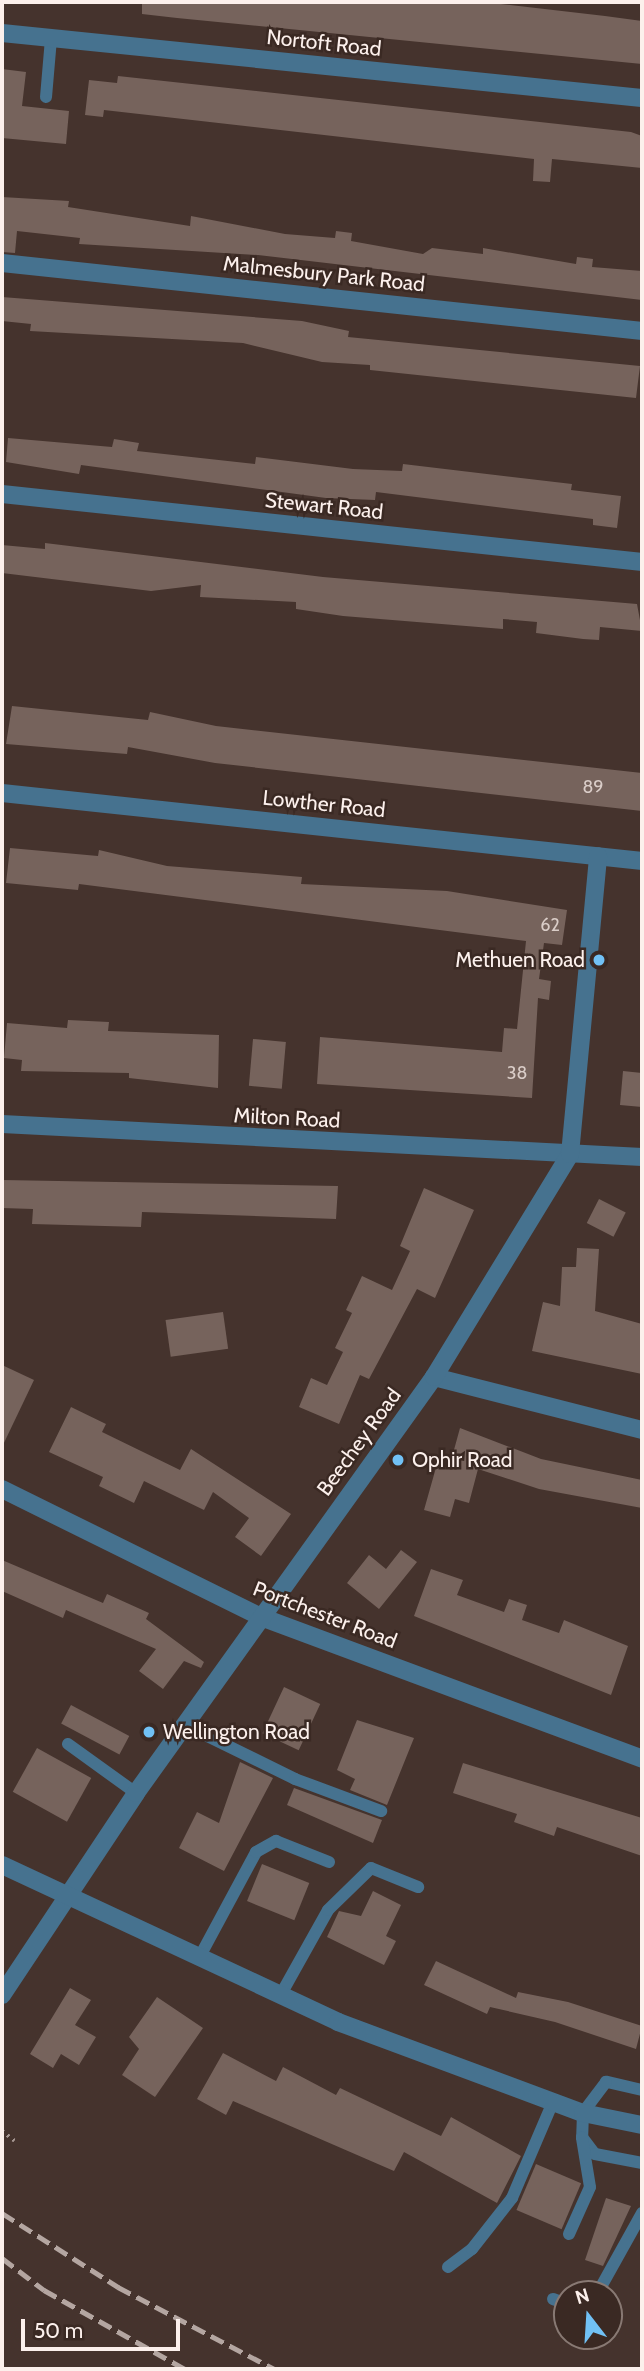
<!DOCTYPE html>
<html>
<head>
<meta charset="utf-8">
<style>
	body { margin:0 }
	#map { position:relative; width:644px; height:2371px; overflow:hidden; background:#45332d; font-family:Cabin,sans-serif }
	div>[style] { position:absolute }
	.building>* { inset:0; background:#76635c; transform-origin:0 0 }
	.path>* { height:3.5px; margin-top:-1.75px; transform-origin:0; background:repeating-linear-gradient(90deg,#a59691 0 2px,transparent 0 7px) }
	.service>* { height:12px; margin:-6px; padding:0 6px; transform-origin:6px; border-radius:6px; background:#46728f }
	.minor>* { height:18px; margin:-9px; padding:0 9px; transform-origin:9px; border-radius:9px; background:#46728f }
	.tertiary>* { height:18px; margin:-9px; padding:0 9px; transform-origin:9px; border-radius:9px; background:#46728f }
	.rail>* { height:5px; margin-top:-2.5px; transform-origin:0; background:repeating-linear-gradient(90deg,#b4a6a1 0 14px,transparent 0 21px) }
	.dots>* { width:19px; height:19px; translate:-50% -50%; box-sizing:border-box; border:4px solid #3a2923; border-radius:50% }
	span { translate:-50% -50%; white-space:nowrap; text-align:center; line-height:1.15; -webkit-text-stroke:5px #3a2923; paint-order:stroke }
	.number-label { font-size:18px; color:#dacdc8 }
	.number-label span { -webkit-text-stroke-width:0 }
	.street-label { font-size:21px; color:#fcf0ec }
	.poi-label { font-size:21px; color:#fcf0ec }
	.right { translate:-100% -50%; text-align:right }
	.left { translate:0 -50%; text-align:left }
	.frame { position:absolute; inset:0; border:4px solid #fcf0ec; pointer-events:none }
	.north { position:absolute; left:553px; top:2280px; width:70px; height:70px; box-sizing:border-box; background:#3a2923; border:2px solid #887973; border-radius:50%; rotate:343deg; font-size:19px; font-weight:700; line-height:28px; text-align:center; color:#fcf0ec }
	.north::after { content:''; display:block; margin:auto; width:24px; height:32px; background:#71c1f5; clip-path:polygon(50% 0,100% 100%,50% 72%,0 100%) }
	.scale { position:absolute; left:21px; top:2319px; width:159px; height:32px; box-sizing:border-box; border:4px solid #fcf0ec; border-top:0; padding-left:9px; font-size:21px; line-height:24px; white-space:nowrap; color:#fcf0ec; -webkit-text-stroke:5px #3a2923; paint-order:stroke }
</style>
</head>
<body>
<div id="map">
	<div class="building">
		<i style="clip-path:polygon(142px 2px,483px 2px,605px 16px,642px 21px,642px 64px,177px 18px,142px 14px)"></i>
		<i style="clip-path:polygon(2px 69px,26px 72px,22px 106px,69px 111px,66px 144px,2px 138px)"></i>
		<i style="clip-path:polygon(118px 76px,631px 132px,642px 136px,642px 168px,552px 159px,550px 182px,533px 181px,534px 159px,104px 110px,103px 117px,85px 115px,89px 80px,117px 83px)"></i>
		<i style="clip-path:polygon(2px 197px,69px 201px,68px 207px,190px 226px,191px 216px,285px 234px,335px 238px,336px 231px,352px 233px,351px 241px,423px 254px,432px 248px,483px 254px,483px 248px,576px 264px,577px 257px,593px 259px,592px 267px,642px 271px,642px 300px,258px 255px,79px 244px,80px 238px,17px 231px,15px 253px,2px 252px)"></i>
		<i style="clip-path:polygon(2px 297px,302px 321px,349px 331px,348px 337px,640px 366px,636px 398px,370px 370px,370px 365px,322px 362px,243px 343px,30px 331px,31px 324px,2px 321px)"></i>
		<i style="clip-path:polygon(8px 438px,112px 447px,114px 439px,139px 443px,137px 451px,255px 464px,256px 457px,353px 469px,402px 471px,403px 464px,572px 484px,571px 490px,621px 496px,617px 528px,593px 525px,593px 519px,376px 492px,375px 500px,326px 498px,81px 465px,79px 474px,6px 462px)"></i>
		<i style="clip-path:polygon(45px 543px,323px 577px,637px 604px,642px 631px,600px 627px,599px 640px,583px 639px,536px 633px,537px 622px,503px 619px,503px 629px,343px 616px,296px 609px,296px 602px,200px 597px,201px 585px,151px 591px,2px 573px,2px 545px,45px 549px)"></i>
		<i style="clip-path:polygon(12px 706px,148px 720px,150px 712px,216px 726px,642px 773px,642px 811px,215px 763px,128px 747px,127px 754px,6px 744px)"></i>
		<i style="clip-path:polygon(10px 848px,98px 856px,99px 850px,167px 866px,302px 877px,301px 884px,447px 891px,567px 910px,562px 945px,544px 943px,539px 979px,551px 981px,549px 1000px,538px 998px,532px 1098px,317px 1084px,320px 1037px,502px 1052px,504px 1028px,517px 1029px,526px 941px,79px 884px,78px 890px,6px 883px)"></i>
		<i style="clip-path:polygon(68px 1020px,109px 1022px,108px 1031px,219px 1035px,218px 1088px,129px 1078px,129px 1073px,21px 1071px,22px 1060px,4px 1058px,7px 1023px,67px 1028px)"></i>
		<i style="left:253px;top:1039px;width:33px;height:47px;rotate:5deg"></i>
		<i style="clip-path:polygon(623px 1071px,642px 1073px,642px 1107px,620px 1105px)"></i>
		<i style="clip-path:polygon(2px 1180px,338px 1186px,336px 1219px,142px 1212px,141px 1227px,32px 1224px,33px 1209px,2px 1208px)"></i>
		<i style="clip-path:polygon(424px 1188px,474px 1210px,435px 1298px,417px 1289px,369px 1379px,360px 1375px,339px 1424px,299px 1407px,311px 1378px,327px 1385px,343px 1352px,335px 1348px,352px 1313px,346px 1310px,362px 1276px,392px 1290px,410px 1251px,400px 1246px)"></i>
		<i style="left:599px;top:1199px;width:30px;height:27px;rotate:27deg"></i>
		<i style="clip-path:polygon(577px 1248px,599px 1249px,595px 1311px,642px 1324px,642px 1374px,532px 1351px,543px 1302px,560px 1306px,562px 1267px,576px 1267px)"></i>
		<i style="left:223px;top:1312px;width:37px;height:58px;rotate:82deg"></i>
		<i style="clip-path:polygon(2px 1365px,34px 1380px,2px 1447px)"></i>
		<i style="clip-path:polygon(71px 1407px,106px 1424px,102px 1432px,180px 1470px,191px 1449px,291px 1514px,261px 1556px,235px 1537px,249px 1518px,213px 1492px,204px 1510px,144px 1481px,134px 1503px,99px 1486px,103px 1477px,49px 1452px)"></i>
		<i style="clip-path:polygon(460px 1428px,541px 1459px,642px 1480px,642px 1508px,539px 1489px,478px 1469px,469px 1503px,455px 1499px,450px 1517px,424px 1510px,437px 1464px,449px 1468px)"></i>
		<i style="clip-path:polygon(401px 1550px,417px 1562px,379px 1609px,347px 1583px,369px 1555px,386px 1569px)"></i>
		<i style="clip-path:polygon(2px 1560px,103px 1603px,107px 1594px,149px 1613px,146px 1619px,204px 1662px,201px 1668px,184px 1661px,163px 1689px,139px 1671px,156px 1649px,66px 1610px,63px 1618px,2px 1591px)"></i>
		<i style="clip-path:polygon(431px 1569px,463px 1580px,457px 1595px,504px 1612px,509px 1599px,527px 1605px,522px 1620px,559px 1633px,564px 1620px,628px 1646px,611px 1695px,414px 1616px)"></i>
		<i style="left:284px;top:1687px;width:40px;height:51px;rotate:25deg"></i>
		<i style="left:71px;top:1705px;width:66px;height:21px;rotate:28deg"></i>
		<i style="clip-path:polygon(357px 1720px,414px 1738px,387px 1805px,350px 1790px,355px 1779px,337px 1770px)"></i>
		<i style="left:37px;top:1748px;width:62px;height:50px;rotate:29deg"></i>
		<i style="clip-path:polygon(240px 1762px,273px 1778px,224px 1871px,179px 1848px,197px 1812px,219px 1823px)"></i>
		<i style="clip-path:polygon(463px 1763px,642px 1818px,642px 1856px,557px 1827px,554px 1836px,514px 1822px,517px 1814px,453px 1793px)"></i>
		<i style="clip-path:polygon(294px 1788px,382px 1820px,373px 1843px,287px 1805px)"></i>
		<i style="left:262px;top:1864px;width:51px;height:40px;rotate:22deg"></i>
		<i style="clip-path:polygon(373px 1891px,401px 1905px,386px 1936px,396px 1941px,384px 1965px,327px 1937px,339px 1911px,361px 1916px)"></i>
		<i style="clip-path:polygon(436px 1961px,516px 1998px,518px 1992px,568px 2002px,642px 2026px,636px 2049px,555px 2022px,490px 2007px,487px 2014px,424px 1985px)"></i>
		<i style="clip-path:polygon(70px 1988px,91px 2000px,75px 2025px,96px 2037px,79px 2065px,61px 2054px,53px 2068px,30px 2054px)"></i>
		<i style="clip-path:polygon(157px 1997px,203px 2028px,155px 2097px,122px 2075px,139px 2049px,129px 2037px)"></i>
		<i style="clip-path:polygon(223px 2053px,276px 2081px,283px 2067px,336px 2095px,340px 2088px,441px 2136px,451px 2117px,521px 2156px,497px 2203px,404px 2152px,394px 2171px,233px 2101px,226px 2115px,197px 2099px)"></i>
		<i style="left:536px;top:2164px;width:49px;height:50px;rotate:23deg"></i>
		<i style="clip-path:polygon(606px 2198px,631px 2206px,603px 2266px,585px 2260px)"></i>
	</div>
	<div class="path">
		<i style="left:2px;top:2131px;width:16px;rotate:38deg"></i>
	</div>
	<div class="service">
		<i style="left:46px;top:97px;width:58px;rotate:-85.1deg"></i>
		<i style="left:185px;top:1725px;width:123px;rotate:26.1deg"></i>
		<i style="left:295px;top:1779px;width:92px;rotate:20.4deg"></i>
		<i style="left:68px;top:1744px;width:84px;rotate:35.8deg"></i>
		<i style="left:199px;top:1958px;width:120px;rotate:-61.7deg"></i>
		<i style="left:256px;top:1852px;width:23px;rotate:-29deg"></i>
		<i style="left:276px;top:1841px;width:57px;rotate:21.6deg"></i>
		<i style="left:280px;top:1996px;width:98px;rotate:-60.8deg"></i>
		<i style="left:328px;top:1910px;width:60px;rotate:-44.3deg"></i>
		<i style="left:371px;top:1868px;width:51px;rotate:22deg"></i>
		<i style="left:642px;top:2090px;width:37px;rotate:-167deg"></i>
		<i style="left:606px;top:2082px;width:39px;rotate:127deg"></i>
		<i style="left:583px;top:2113px;width:24px;rotate:92deg"></i>
		<i style="left:582px;top:2137px;width:21px;rotate:53deg"></i>
		<i style="left:595px;top:2154px;width:48px;rotate:10.8deg"></i>
		<i style="left:569px;top:2234px;width:51px;rotate:-65.9deg"></i>
		<i style="left:590px;top:2187px;width:50px;rotate:-99.3deg"></i>
		<i style="left:448px;top:2267px;width:30px;rotate:-37deg"></i>
		<i style="left:472px;top:2249px;width:65px;rotate:-51.9deg"></i>
		<i style="left:512px;top:2198px;width:104px;rotate:-66.9deg"></i>
		<i style="left:597px;top:2294px;width:93px;rotate:-60.9deg"></i>
		<i style="left:553px;top:2299px;width:15px;rotate:20deg"></i>
	</div>
	<div class="minor">
		<i style="left:2px;top:33px;width:643px;rotate:5.8deg"></i>
		<i style="left:2px;top:263px;width:644px;rotate:6.06deg"></i>
		<i style="left:2px;top:494px;width:644px;rotate:6.06deg"></i>
		<i style="left:2px;top:793px;width:644px;rotate:6.06deg"></i>
		<i style="left:2px;top:1124px;width:641px;rotate:2.95deg"></i>
		<i style="left:434px;top:1377px;width:215px;rotate:14.3deg"></i>
		<i style="left:2px;top:1489px;width:289px;rotate:26.3deg"></i>
		<i style="left:261px;top:1617px;width:407px;rotate:20.4deg"></i>
		<i style="left:2px;top:1995px;width:242px;rotate:-56.4deg"></i>
		<i style="left:136px;top:1793px;width:512px;rotate:-54.38deg"></i>
		<i style="left:434px;top:1377px;width:261px;rotate:-58.6deg"></i>
		<i style="left:570px;top:1154px;width:299px;rotate:-84.6deg"></i>
	</div>
	<div class="tertiary">
		<i style="left:2px;top:1865px;width:371px;rotate:25deg"></i>
		<i style="left:338px;top:2022px;width:261px;rotate:20.4deg"></i>
		<i style="left:583px;top:2113px;width:60px;rotate:11.5deg"></i>
	</div>
	<div class="rail">
		<i style="left:2px;top:2213px;width:138px;rotate:32.5deg"></i>
		<i style="left:118px;top:2287px;width:176px;rotate:27.7deg"></i>
		<i style="left:2px;top:2258px;width:53px;rotate:37.3deg"></i>
		<i style="left:44px;top:2290px;width:162px;rotate:29.3deg"></i>
	</div>
	<div class="dots">
		<i style="left:599px;top:960px;background:#71c1f5"></i>
		<i style="left:398px;top:1460px;background:#71c1f5"></i>
		<i style="left:149px;top:1732px;background:#71c1f5"></i>
	</div>
	<div class="number-label">
		<span style="left:593px;top:787px">89</span>
		<span style="left:550px;top:925px">62</span>
		<span style="left:517px;top:1073px">38</span>
	</div>
	<div class="street-label">
		<span style="left:324px;top:43px;rotate:6deg">Nortoft Road</span>
		<span style="left:324px;top:274px;rotate:6deg">Malmesbury Park Road</span>
		<span style="left:324px;top:506px;rotate:6deg">Stewart Road</span>
		<span style="left:324px;top:804px;rotate:6deg">Lowther Road</span>
		<span style="left:287px;top:1118px;rotate:3deg">Milton Road</span>
		<span style="left:359px;top:1442px;rotate:-54deg">Beechey Road</span>
		<span style="left:325px;top:1615px;rotate:21deg">Portchester Road</span>
	</div>
	<div class="poi-label">
		<span class="right" style="left:585px;top:960px">Methuen Road</span>
		<span class="left" style="left:412px;top:1460px">Ophir Road</span>
		<span class="left" style="left:163px;top:1732px">Wellington Road</span>
	</div>
	<div class="frame"></div>
	<div class="north">N</div>
	<div class="scale">50 m</div>
</div>
</body>
</html>
